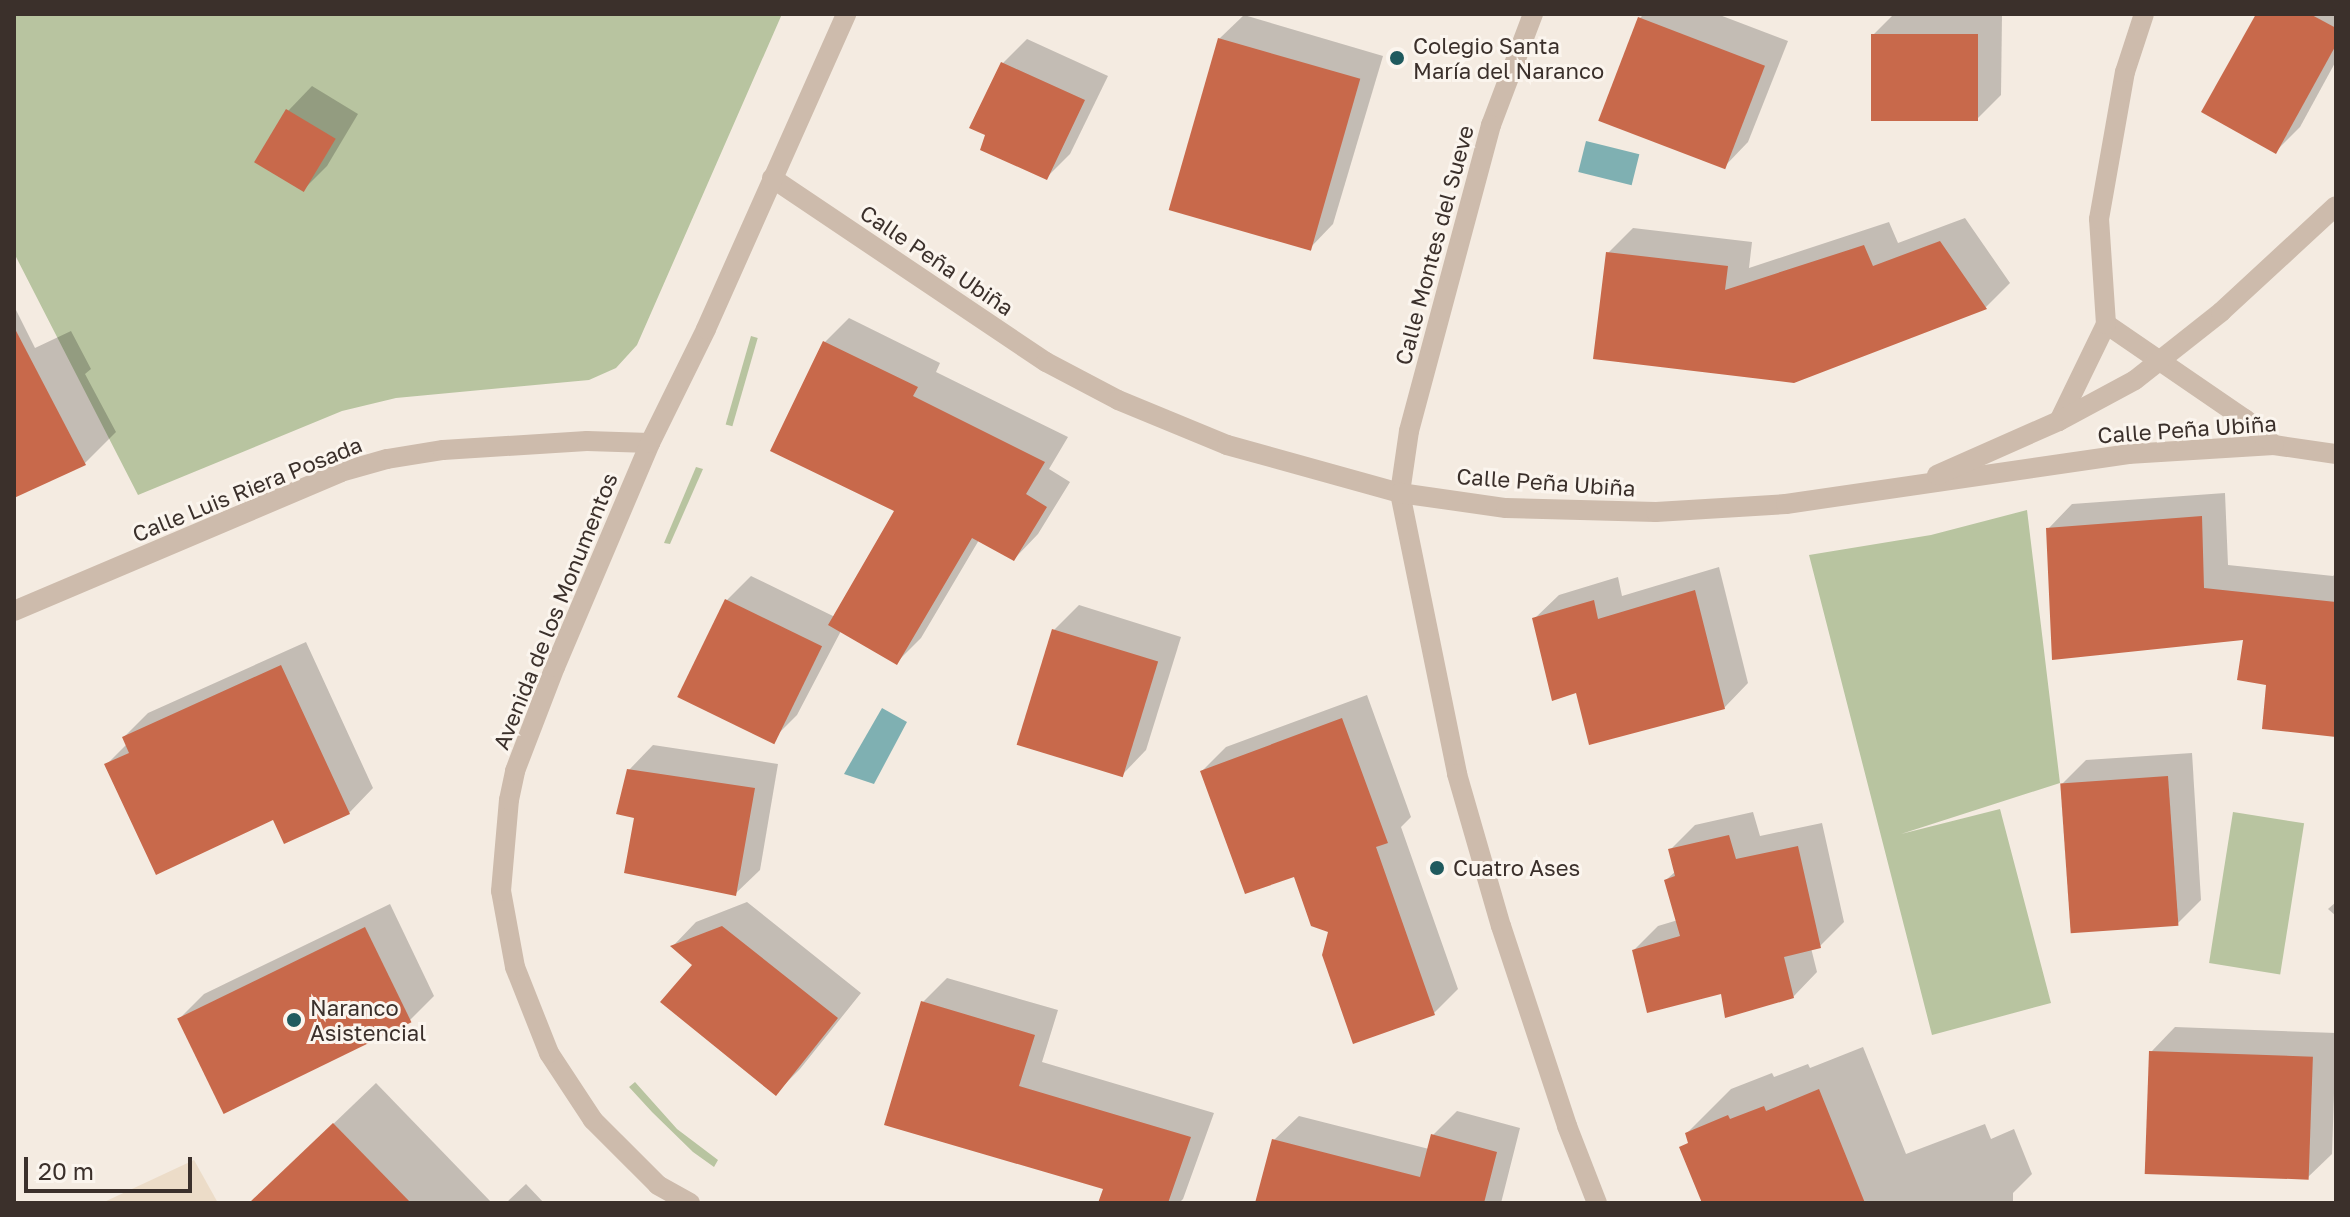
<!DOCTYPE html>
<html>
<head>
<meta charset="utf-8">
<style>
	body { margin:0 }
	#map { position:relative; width:2350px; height:1217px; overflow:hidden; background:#f4ebe1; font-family:"Golos Text",sans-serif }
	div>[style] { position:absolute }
	.green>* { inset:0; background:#b8c4a0; transform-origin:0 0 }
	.plaza>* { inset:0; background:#ecdcc8 }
	.water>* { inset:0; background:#7fb0b2; transform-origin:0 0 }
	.shadow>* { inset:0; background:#0003 }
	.building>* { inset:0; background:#c8694b; transform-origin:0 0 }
	.minor>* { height:20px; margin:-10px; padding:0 10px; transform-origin:10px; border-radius:10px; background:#cdbbac }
	.dots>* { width:22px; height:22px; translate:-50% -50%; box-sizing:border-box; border:4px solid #fbf5ee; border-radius:50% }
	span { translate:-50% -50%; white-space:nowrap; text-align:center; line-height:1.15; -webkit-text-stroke:6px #fbf5ee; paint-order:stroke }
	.poi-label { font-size:22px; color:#3b302b }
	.left { translate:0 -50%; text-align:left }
	.street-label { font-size:22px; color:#3b302b }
	.frame { position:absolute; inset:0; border:16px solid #3b302b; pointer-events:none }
	.scale { position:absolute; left:24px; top:1157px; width:168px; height:36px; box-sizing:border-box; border:4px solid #3b302b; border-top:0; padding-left:10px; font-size:24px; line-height:28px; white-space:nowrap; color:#3b302b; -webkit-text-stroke:6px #fbf5ee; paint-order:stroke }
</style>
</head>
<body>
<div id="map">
	<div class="green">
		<i style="clip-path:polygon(14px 14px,782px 14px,637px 345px,616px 368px,589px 380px,396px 398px,342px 411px,138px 495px,14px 253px)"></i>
		<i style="left:751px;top:336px;width:7px;height:92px;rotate:16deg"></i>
		<i style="clip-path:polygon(696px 467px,703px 469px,670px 544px,664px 543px)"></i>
		<i style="clip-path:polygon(2027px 510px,2060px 783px,1901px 834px,2000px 809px,2051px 1003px,1932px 1035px,1809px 555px,1931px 535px)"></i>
		<i style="left:2233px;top:812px;width:72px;height:153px;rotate:9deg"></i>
		<i style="clip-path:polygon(635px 1082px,677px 1129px,718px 1160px,714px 1167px,693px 1152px,652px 1112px,629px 1087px)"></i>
	</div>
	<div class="plaza">
		<i style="clip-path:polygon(194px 1160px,218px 1203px,102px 1203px)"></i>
	</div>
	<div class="water">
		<i style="left:1586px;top:141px;width:55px;height:32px;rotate:14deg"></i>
		<i style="clip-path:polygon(882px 708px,907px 722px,874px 784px,844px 774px)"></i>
	</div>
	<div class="shadow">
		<i style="clip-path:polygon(1644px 14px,1717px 14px,1788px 41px,1748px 142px,1724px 167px,1640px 18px)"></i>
		<i style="clip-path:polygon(1894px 14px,2002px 14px,2001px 95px,1977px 119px,1873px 35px)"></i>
		<i style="clip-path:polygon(2258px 14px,2336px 14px,2336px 61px,2300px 127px,2276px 151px)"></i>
		<i style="clip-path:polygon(1244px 15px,1383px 56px,1333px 224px,1309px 249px,1219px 39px)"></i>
		<i style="clip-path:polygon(1027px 39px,1108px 76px,1070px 154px,1046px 178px,1003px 63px)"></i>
		<i style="clip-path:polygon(312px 86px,358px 114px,327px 166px,303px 190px,288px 111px)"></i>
		<i style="clip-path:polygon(1965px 218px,2010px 283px,1986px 307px,1794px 381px,1608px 253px,1633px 228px,1752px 242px,1749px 268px,1889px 222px,1898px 243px)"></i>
		<i style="clip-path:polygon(14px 306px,35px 348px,71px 331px,91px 369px,85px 374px,116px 432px,85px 463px,14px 496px)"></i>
		<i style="clip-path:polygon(849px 318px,940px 363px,936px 372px,1068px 437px,1049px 469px,1070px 482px,1038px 534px,1014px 559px,979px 540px,921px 638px,897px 662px,841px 631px,797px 715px,773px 739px,726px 601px,751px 576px,835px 617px,896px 510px,824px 343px)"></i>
		<i style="clip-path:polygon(2225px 493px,2228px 565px,2333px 576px,2336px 573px,2336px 735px,2268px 683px,2245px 637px,2048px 529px,2072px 504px)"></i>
		<i style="clip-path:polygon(1719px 567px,1748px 683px,1724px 708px,1577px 691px,1534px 619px,1559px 595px,1618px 577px,1622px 596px)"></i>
		<i style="clip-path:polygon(1079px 605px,1181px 637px,1146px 750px,1122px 775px,1054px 630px)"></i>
		<i style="clip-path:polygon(306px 642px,373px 788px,349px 813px,274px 817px,106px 765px,127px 744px,124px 737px,148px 713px)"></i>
		<i style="clip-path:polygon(1367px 695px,1411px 817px,1401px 827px,1458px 989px,1434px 1013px,1330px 930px,1295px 874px,1202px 771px,1226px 747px)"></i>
		<i style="clip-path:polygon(653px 745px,778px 764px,760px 870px,735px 894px,637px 816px,629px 770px)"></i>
		<i style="clip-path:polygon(2192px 753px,2201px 900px,2177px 924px,2062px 784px,2086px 760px)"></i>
		<i style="clip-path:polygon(1753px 812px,1760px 836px,1822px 823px,1844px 922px,1820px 946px,1811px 948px,1817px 972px,1793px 997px,1723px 991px,1634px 950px,1658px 926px,1678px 920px,1666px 880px,1676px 871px,1671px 849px,1695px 825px)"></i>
		<i style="clip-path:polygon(747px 902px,861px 993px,800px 1069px,776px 1093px,695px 965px,673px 946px,696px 922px)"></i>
		<i style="clip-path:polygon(2336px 902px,2336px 916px,2328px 909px)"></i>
		<i style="clip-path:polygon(390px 904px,434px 996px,409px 1021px,179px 1019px,204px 994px)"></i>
		<i style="clip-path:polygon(947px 978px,1058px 1010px,1042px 1062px,1214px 1113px,1183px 1199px,1179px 1203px,1100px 1203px,1105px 1187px,923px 1002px)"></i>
		<i style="clip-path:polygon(2175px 1027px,2336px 1033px,2332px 1154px,2307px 1178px,2151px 1052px)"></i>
		<i style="clip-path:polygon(1863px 1047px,1906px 1154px,1985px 1124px,1991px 1139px,2014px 1129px,2032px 1174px,2013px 1193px,2013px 1203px,1716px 1203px,1687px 1133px,1731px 1089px,1772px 1073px,1774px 1077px,1808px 1064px,1810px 1068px)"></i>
		<i style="clip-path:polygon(376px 1083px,492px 1203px,251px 1203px)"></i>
		<i style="clip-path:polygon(1457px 1111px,1520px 1128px,1501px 1203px,1257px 1203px,1274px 1140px,1299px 1116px,1429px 1149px,1433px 1135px)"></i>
		<i style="clip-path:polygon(526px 1184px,544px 1203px,506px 1203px)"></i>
	</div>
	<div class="building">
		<i style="clip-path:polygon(2256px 14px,2310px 14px,2336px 28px,2336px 45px,2276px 154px,2201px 112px)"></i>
		<i style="left:1638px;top:17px;width:136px;height:111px;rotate:21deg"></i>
		<i style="left:1871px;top:34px;width:107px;height:87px"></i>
		<i style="left:1218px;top:38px;width:148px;height:179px;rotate:16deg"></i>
		<i style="clip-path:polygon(1001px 62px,1085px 100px,1047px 180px,980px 150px,985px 135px,969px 128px)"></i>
		<i style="left:286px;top:109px;width:58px;height:62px;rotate:31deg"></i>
		<i style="clip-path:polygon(1940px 241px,1987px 309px,1794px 383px,1593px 359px,1606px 252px,1728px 266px,1725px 290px,1864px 245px,1873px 266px)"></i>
		<i style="clip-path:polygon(14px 327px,86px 465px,14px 498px)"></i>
		<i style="clip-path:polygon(823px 341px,918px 387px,913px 396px,1045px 462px,1026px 494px,1047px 507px,1014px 561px,972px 538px,897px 665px,828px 625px,894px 511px,770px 451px)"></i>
		<i style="clip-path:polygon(2202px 516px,2204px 588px,2336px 602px,2336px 737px,2262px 729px,2266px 685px,2237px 680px,2243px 640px,2052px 660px,2046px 528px)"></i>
		<i style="clip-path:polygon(1695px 590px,1725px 709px,1589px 745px,1576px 693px,1552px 701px,1532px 618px,1594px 600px,1598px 619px)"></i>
		<i style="left:725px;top:599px;width:108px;height:109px;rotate:26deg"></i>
		<i style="left:1052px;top:629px;width:111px;height:121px;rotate:17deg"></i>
		<i style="clip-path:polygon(281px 665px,350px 814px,284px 844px,273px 820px,156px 875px,104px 764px,129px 753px,122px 737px)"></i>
		<i style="clip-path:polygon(1342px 718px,1388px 843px,1376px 847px,1435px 1015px,1353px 1044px,1322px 955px,1328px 932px,1311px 926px,1294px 877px,1245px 894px,1200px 771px)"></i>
		<i style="clip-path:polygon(627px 769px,755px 788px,736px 896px,624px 873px,634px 818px,616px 814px)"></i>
		<i style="left:2168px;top:776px;width:150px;height:108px;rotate:86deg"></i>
		<i style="clip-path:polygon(1729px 835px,1736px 859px,1798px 846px,1821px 948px,1784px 957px,1794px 998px,1725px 1018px,1721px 994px,1647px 1013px,1632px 950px,1680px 936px,1664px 880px,1675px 876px,1668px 849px)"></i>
		<i style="clip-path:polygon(722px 926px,838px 1018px,776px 1096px,660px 1002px,692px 965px,670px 946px)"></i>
		<i style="left:365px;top:927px;width:106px;height:209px;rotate:64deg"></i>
		<i style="clip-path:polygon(921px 1001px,1035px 1035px,1019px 1086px,1191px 1137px,1168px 1203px,1098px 1203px,1103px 1189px,884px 1125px)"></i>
		<i style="left:2149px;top:1051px;width:164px;height:123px;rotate:2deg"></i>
		<i style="clip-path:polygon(1819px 1089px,1865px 1203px,1702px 1203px,1679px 1147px,1688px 1143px,1685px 1133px,1728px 1115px,1730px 1119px,1764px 1106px,1766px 1111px)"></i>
		<i style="clip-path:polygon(333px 1123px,411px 1203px,249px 1203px)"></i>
		<i style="clip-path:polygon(1431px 1134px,1497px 1152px,1484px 1203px,1255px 1203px,1272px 1139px,1420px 1177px)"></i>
	</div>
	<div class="minor">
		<i style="left:1533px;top:14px;width:119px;rotate:110.7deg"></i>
		<i style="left:1491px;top:125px;width:317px;rotate:105deg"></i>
		<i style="left:1409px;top:431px;width:63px;rotate:98.3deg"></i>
		<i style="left:1400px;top:493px;width:287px;rotate:78.5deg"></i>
		<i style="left:1457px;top:774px;width:158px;rotate:73.9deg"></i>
		<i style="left:1501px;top:926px;width:211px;rotate:71.7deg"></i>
		<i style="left:1567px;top:1126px;width:83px;rotate:68.7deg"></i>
		<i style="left:772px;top:178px;width:330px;rotate:33.9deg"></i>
		<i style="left:1046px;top:362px;width:81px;rotate:27.8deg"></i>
		<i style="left:1118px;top:400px;width:118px;rotate:22.4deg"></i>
		<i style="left:1227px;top:445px;width:180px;rotate:15.5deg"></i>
		<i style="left:1400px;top:493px;width:107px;rotate:8.1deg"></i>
		<i style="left:1506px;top:508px;width:150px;rotate:1.5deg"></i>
		<i style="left:1656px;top:512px;width:130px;rotate:-3.5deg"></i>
		<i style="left:1786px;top:504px;width:346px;rotate:-8.3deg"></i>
		<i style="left:2128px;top:454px;width:146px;rotate:-3.5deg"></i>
		<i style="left:2274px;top:445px;width:63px;rotate:8.3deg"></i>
		<i style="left:2106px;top:324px;width:168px;rotate:34.4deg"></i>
		<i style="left:2245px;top:419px;width:39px;rotate:42deg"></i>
		<i style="left:2059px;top:421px;width:108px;rotate:-64.1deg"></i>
		<i style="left:2106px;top:324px;width:105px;rotate:-93.8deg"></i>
		<i style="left:2099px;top:219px;width:149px;rotate:-80deg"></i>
		<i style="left:2125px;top:72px;width:61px;rotate:-71.9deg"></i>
		<i style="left:1937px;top:475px;width:133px;rotate:-23.9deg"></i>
		<i style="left:2059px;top:421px;width:86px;rotate:-28.3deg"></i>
		<i style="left:2135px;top:380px;width:110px;rotate:-38.3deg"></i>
		<i style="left:2221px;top:312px;width:156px;rotate:-42.7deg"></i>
		<i style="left:14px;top:611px;width:355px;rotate:-23deg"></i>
		<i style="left:341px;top:472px;width:48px;rotate:-15.8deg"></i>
		<i style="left:387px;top:459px;width:57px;rotate:-9.1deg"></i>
		<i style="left:443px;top:450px;width:144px;rotate:-3.6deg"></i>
		<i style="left:587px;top:441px;width:63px;rotate:1.8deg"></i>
		<i style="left:690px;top:1203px;width:37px;rotate:-151deg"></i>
		<i style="left:658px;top:1185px;width:92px;rotate:-135deg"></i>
		<i style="left:593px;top:1120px;width:80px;rotate:-123.3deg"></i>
		<i style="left:549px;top:1053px;width:92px;rotate:-111.6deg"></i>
		<i style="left:515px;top:967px;width:77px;rotate:-100.4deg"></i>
		<i style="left:501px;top:891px;width:91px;rotate:-85deg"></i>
		<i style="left:509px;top:800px;width:30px;rotate:-78deg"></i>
		<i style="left:515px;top:771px;width:111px;rotate:-69deg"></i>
		<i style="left:555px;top:667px;width:243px;rotate:-67deg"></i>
		<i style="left:650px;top:443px;width:127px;rotate:-63.8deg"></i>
		<i style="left:706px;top:329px;width:345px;rotate:-66deg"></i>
	</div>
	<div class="dots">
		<i style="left:1397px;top:58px;background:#1f5a5e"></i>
		<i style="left:1437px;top:868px;background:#1f5a5e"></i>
		<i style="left:294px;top:1020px;background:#1f5a5e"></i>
	</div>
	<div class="poi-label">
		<span class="left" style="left:1413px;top:58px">Colegio Santa<br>María del Naranco</span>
		<span class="left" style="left:1453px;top:868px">Cuatro Ases</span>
		<span class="left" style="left:310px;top:1020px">Naranco<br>Asistencial</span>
	</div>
	<div class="street-label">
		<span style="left:1434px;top:245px;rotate:-75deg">Calle Montes del Sueve</span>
		<span style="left:937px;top:260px;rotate:34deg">Calle Peña Ubiña</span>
		<span style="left:2187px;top:429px;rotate:-4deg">Calle Peña Ubiña</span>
		<span style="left:1546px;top:482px;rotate:4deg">Calle Peña Ubiña</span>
		<span style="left:247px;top:489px;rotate:-22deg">Calle Luis Riera Posada</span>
		<span style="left:555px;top:611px;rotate:-68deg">Avenida de los Monumentos</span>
	</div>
	<div class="frame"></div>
	<div class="scale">20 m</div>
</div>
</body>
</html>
